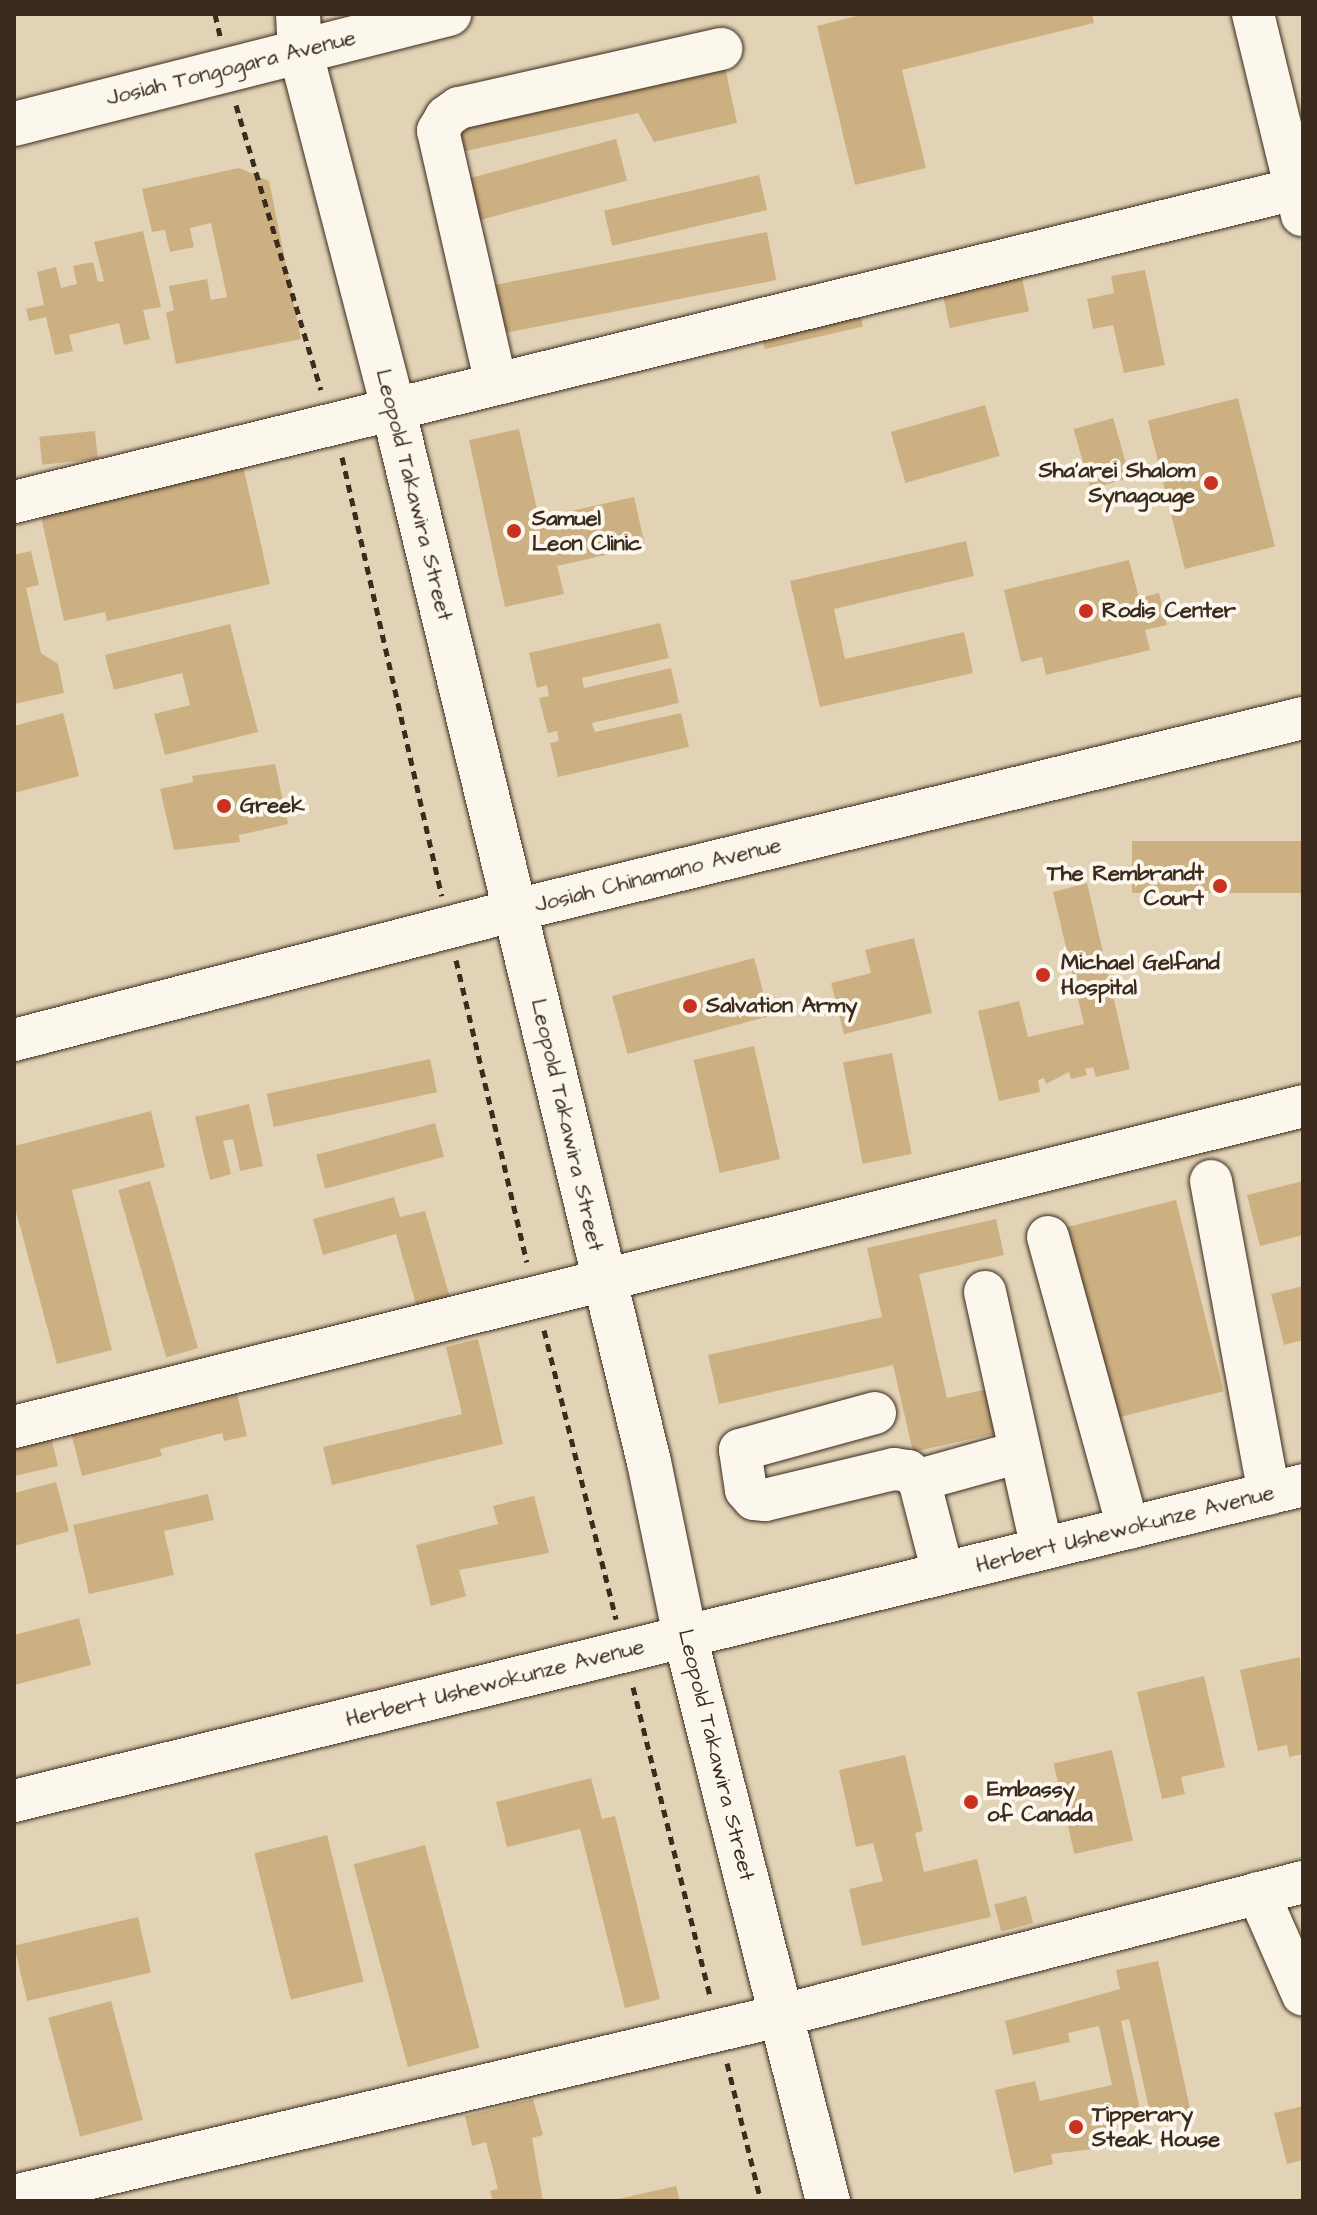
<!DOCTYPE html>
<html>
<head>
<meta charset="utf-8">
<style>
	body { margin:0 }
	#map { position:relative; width:1317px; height:2215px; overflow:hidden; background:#ede2cc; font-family:"Architects Daughter",sans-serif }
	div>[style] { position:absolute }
	.built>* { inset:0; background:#e3d3b6; transform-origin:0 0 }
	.building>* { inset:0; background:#ccb082; transform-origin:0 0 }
	.path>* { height:5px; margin-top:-2.5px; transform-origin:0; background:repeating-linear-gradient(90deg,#3b2a1e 0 8px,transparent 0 14px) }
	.roads { filter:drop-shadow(0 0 2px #3b2a1e) drop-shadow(0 0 2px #3b2a1e) }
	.minor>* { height:42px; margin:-21px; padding:0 21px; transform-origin:21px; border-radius:21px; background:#fbf7ec }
	.major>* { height:44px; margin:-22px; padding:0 22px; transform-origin:22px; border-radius:22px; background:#fbf7ec }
	.dots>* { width:22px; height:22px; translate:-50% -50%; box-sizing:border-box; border:4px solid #fbf7ec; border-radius:50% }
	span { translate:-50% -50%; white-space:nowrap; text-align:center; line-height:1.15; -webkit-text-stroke:8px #fbf7ec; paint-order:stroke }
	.street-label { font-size:22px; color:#3b2a1e }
	.poi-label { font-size:22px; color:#3b2a1e; font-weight:700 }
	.right { translate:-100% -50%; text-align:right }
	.left { translate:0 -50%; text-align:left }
	.frame { position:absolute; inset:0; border:16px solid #3b2a1e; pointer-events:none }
</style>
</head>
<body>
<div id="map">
	<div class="built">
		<i style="left:14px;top:14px;width:1289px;height:2187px"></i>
	</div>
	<div class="building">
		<i style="clip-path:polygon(864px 14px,1092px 14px,1094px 23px,902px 70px,926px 168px,855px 185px,817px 26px)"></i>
		<i style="clip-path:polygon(725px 67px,737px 123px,654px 142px,638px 113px,461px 152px,455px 126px)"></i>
		<i style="left:616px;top:139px;width:43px;height:154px;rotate:75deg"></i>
		<i style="clip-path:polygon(239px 168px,269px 181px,301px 339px,176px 364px,166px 313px,174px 310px,169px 286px,207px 279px,211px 300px,227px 297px,211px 223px,190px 228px,194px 247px,170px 252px,165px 230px,152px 232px,142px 189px)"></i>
		<i style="left:759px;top:175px;width:36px;height:159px;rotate:77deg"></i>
		<i style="clip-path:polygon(143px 231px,161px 307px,143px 310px,150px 339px,124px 345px,119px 323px,69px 335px,73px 351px,55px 355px,46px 317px,29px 321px,26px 309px,44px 305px,37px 272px,56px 267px,61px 288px,77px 284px,73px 266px,93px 262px,98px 282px,104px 281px,94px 242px)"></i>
		<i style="left:767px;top:232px;width:49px;height:293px;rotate:79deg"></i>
		<i style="clip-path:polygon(1145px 270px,1165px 365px,1124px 373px,1113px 325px,1093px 329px,1087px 299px,1114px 293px,1111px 276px)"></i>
		<i style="left:1022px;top:278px;width:34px;height:81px;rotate:78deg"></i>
		<i style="left:859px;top:309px;width:18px;height:101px;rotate:77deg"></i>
		<i style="left:1238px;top:398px;width:153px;height:93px;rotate:76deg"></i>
		<i style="left:985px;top:405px;width:53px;height:98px;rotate:74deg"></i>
		<i style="left:1113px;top:418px;width:62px;height:41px;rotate:74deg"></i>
		<i style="clip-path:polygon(519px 429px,539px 518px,634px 497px,645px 546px,557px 566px,564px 594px,505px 607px,469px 440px)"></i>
		<i style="left:95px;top:431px;width:28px;height:56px;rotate:84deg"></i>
		<i style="clip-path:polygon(243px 466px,270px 584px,107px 621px,105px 612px,64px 621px,40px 512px)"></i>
		<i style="clip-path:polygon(966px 541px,974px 576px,834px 609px,845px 659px,964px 632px,973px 673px,820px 707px,790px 581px)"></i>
		<i style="clip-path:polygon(31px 551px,39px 585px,26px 588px,41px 653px,58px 664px,64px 693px,14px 704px,14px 555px)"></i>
		<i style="clip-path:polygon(1129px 560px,1139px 598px,1159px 593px,1167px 625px,1145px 630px,1150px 650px,1046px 675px,1042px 657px,1021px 662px,1004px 590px)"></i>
		<i style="clip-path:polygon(660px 623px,669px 658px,582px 678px,584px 688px,671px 668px,679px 703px,592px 723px,595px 732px,681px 713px,689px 747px,558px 777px,550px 743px,559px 741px,557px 731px,548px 733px,539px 698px,549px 696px,547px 685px,537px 688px,529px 653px)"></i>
		<i style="clip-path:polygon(230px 624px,258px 732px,165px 755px,154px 714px,190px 705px,182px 673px,114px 690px,105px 655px)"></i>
		<i style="clip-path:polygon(63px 713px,79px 776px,14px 793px,14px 726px)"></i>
		<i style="clip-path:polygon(275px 764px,288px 824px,239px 835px,240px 842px,174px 850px,160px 789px,193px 782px,192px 776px)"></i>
		<i style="left:1303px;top:841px;width:52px;height:171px;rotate:90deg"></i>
		<i style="clip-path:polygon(1087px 883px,1130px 1069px,1096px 1077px,1093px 1067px,1085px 1069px,1087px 1075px,1071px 1079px,1069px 1072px,1046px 1084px,1044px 1078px,1038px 1080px,1040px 1092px,999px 1101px,978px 1011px,1019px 1001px,1028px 1037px,1084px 1024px,1053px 892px)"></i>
		<i style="clip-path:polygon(914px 938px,932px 1013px,844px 1034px,831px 983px,871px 973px,865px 950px)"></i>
		<i style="left:754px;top:958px;width:60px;height:147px;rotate:75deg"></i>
		<i style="left:754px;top:1046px;width:116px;height:62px;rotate:77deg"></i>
		<i style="left:892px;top:1053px;width:103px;height:50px;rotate:79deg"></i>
		<i style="left:430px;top:1059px;width:34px;height:167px;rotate:78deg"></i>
		<i style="clip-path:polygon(249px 1104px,263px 1166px,240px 1171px,233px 1139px,223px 1141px,231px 1174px,210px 1180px,195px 1117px)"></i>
		<i style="clip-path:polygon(151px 1111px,165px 1167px,72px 1190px,112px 1350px,57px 1364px,14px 1204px,14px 1146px)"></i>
		<i style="left:435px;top:1123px;width:35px;height:123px;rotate:75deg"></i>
		<i style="left:150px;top:1181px;width:174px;height:33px;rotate:74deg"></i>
		<i style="clip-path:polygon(1303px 1181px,1303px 1235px,1260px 1246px,1247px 1195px)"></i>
		<i style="clip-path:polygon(394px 1197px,400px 1217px,425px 1211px,452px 1305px,419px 1315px,396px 1234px,323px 1255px,313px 1219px)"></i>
		<i style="left:1176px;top:1200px;width:197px;height:113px;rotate:76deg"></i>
		<i style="clip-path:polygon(996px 1219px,1004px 1255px,919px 1274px,947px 1398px,1001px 1386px,1011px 1430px,913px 1452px,893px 1365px,719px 1404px,708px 1355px,882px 1317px,867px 1248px)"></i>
		<i style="clip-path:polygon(1303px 1286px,1303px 1340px,1284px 1345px,1271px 1294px)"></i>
		<i style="clip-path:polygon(478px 1339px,503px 1444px,332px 1485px,323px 1447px,462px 1414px,446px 1347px)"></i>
		<i style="clip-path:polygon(234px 1381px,247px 1436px,224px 1441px,222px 1433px,160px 1449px,162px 1456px,82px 1476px,68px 1421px)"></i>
		<i style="clip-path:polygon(49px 1429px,58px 1466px,14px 1476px,14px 1438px)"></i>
		<i style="clip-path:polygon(56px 1482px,69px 1531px,14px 1546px,14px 1493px)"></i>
		<i style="clip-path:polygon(208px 1494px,214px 1520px,164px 1531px,174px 1575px,89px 1594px,73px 1525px)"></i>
		<i style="clip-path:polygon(534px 1496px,549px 1553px,459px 1570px,466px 1596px,431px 1606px,416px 1545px,498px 1524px,493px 1506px)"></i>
		<i style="clip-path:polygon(79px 1618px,91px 1665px,14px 1685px,14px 1635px)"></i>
		<i style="clip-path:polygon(1300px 1657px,1303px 1754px,1289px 1757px,1287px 1745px,1258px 1751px,1240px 1670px)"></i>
		<i style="clip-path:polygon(1204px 1676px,1225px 1767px,1181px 1777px,1185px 1794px,1162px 1799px,1137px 1692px)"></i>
		<i style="left:1112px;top:1750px;width:93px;height:60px;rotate:77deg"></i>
		<i style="clip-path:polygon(905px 1755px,923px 1831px,915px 1833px,924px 1872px,977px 1859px,991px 1917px,862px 1946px,849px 1889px,883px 1881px,873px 1843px,856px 1847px,839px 1770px)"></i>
		<i style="clip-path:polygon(591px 1778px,602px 1819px,615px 1816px,660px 1999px,625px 2008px,580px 1829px,507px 1847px,496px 1802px)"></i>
		<i style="left:327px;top:1835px;width:151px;height:75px;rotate:76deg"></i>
		<i style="left:425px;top:1845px;width:210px;height:74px;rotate:75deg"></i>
		<i style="left:1026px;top:1896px;width:28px;height:33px;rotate:75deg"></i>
		<i style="left:138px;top:1917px;width:57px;height:127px;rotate:77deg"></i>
		<i style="clip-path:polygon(1158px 1961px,1191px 2113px,1152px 2122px,1129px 2019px,1121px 2021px,1142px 2119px,1114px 2125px,1119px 2146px,1051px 2154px,1053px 2164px,1014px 2173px,995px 2090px,1035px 2081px,1040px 2101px,1112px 2085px,1099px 2026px,1068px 2033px,1070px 2042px,1013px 2055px,1005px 2021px,1120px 1989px,1116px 1970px)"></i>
		<i style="left:111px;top:2001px;width:123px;height:65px;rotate:75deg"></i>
		<i style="clip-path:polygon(533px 2099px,543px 2135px,532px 2138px,543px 2201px,493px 2201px,490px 2191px,498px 2189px,486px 2142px,472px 2146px,465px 2116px)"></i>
		<i style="clip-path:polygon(1303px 2106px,1303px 2160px,1287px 2164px,1274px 2113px)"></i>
		<i style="clip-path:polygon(676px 2186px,680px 2201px,615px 2201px,614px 2200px)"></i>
	</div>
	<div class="path">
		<i style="left:215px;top:14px;width:23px;rotate:77deg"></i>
		<i style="left:236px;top:105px;width:297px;rotate:73.4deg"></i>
		<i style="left:342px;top:457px;width:450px;rotate:77.2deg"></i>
		<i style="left:456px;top:960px;width:310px;rotate:76.8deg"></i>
		<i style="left:544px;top:1330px;width:298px;rotate:76deg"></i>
		<i style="left:633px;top:1687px;width:317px;rotate:76deg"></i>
		<i style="left:727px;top:2063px;width:142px;rotate:76.2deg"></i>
	</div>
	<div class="roads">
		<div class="minor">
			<i style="left:1253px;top:14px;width:207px;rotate:76.3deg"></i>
			<i style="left:496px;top:384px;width:260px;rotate:-102.9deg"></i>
			<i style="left:438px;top:131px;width:16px;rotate:-60deg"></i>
			<i style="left:446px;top:117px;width:16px;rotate:-35deg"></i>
			<i style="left:459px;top:108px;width:269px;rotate:-12.7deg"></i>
			<i style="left:14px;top:502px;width:1327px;rotate:-13.73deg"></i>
			<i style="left:14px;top:1040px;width:519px;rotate:-14.52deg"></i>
			<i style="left:516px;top:910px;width:810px;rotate:-13.71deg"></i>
			<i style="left:1211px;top:1181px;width:318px;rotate:79.5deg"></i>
			<i style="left:1048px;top:1237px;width:302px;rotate:74.6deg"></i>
			<i style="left:985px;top:1292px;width:263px;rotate:77.5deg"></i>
			<i style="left:875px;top:1413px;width:140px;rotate:164.7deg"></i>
			<i style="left:740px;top:1450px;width:40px;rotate:81.5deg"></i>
			<i style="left:746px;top:1490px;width:12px;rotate:48deg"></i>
			<i style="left:754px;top:1499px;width:11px;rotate:5deg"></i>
			<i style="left:765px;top:1500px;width:133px;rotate:-13.5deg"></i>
			<i style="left:894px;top:1469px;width:14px;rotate:8deg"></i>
			<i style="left:908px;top:1471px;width:14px;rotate:39deg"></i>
			<i style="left:919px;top:1480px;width:96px;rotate:75.5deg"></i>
			<i style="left:14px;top:1427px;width:1328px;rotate:-13.98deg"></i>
			<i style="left:919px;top:1480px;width:105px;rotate:-15.5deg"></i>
			<i style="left:14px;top:1801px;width:1327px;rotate:-13.77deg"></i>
			<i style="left:1258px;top:1893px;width:111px;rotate:66.2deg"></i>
			<i style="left:14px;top:2196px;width:790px;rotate:-13.24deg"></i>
			<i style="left:783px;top:2015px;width:537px;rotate:-14.35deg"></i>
		</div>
		<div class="major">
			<i style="left:298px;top:14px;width:36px;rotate:87deg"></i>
			<i style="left:300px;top:50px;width:370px;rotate:75.4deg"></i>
			<i style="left:393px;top:408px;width:1085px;rotate:76.35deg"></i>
			<i style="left:649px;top:1462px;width:178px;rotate:78.3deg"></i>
			<i style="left:685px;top:1636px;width:583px;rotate:75.8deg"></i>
			<i style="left:14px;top:124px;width:449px;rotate:-14.2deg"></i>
		</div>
	</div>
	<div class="dots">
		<i style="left:1211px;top:483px;background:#c8321e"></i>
		<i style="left:514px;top:531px;background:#c8321e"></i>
		<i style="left:1086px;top:611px;background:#c8321e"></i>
		<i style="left:224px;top:806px;background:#c8321e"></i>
		<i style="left:1220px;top:886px;background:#c8321e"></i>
		<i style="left:1043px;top:975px;background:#c8321e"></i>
		<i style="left:690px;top:1006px;background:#c8321e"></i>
		<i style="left:971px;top:1802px;background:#c8321e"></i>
		<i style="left:1076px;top:2127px;background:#c8321e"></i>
	</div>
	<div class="street-label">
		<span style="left:231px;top:68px;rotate:-14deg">Josiah Tongogara Avenue</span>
		<span style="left:414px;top:495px;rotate:76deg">Leopold Takawira Street</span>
		<span style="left:658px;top:875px;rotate:-14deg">Josiah Chinamano Avenue</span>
		<span style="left:567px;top:1125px;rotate:77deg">Leopold Takawira Street</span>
		<span style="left:1125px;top:1529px;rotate:-14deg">Herbert Ushewokunze Avenue</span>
		<span style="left:495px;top:1683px;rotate:-14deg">Herbert Ushewokunze Avenue</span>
		<span style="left:716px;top:1755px;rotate:76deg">Leopold Takawira Street</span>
	</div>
	<div class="poi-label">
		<span class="right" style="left:1195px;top:483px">Sha'arei Shalom<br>Synagouge</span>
		<span class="left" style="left:532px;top:531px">Samuel<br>Leon Clinic</span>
		<span class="left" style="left:1102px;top:611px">Rodis Center</span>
		<span class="left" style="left:240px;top:806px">Greek</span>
		<span class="right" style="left:1204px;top:886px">The Rembrandt<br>Court</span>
		<span class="left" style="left:1061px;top:975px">Michael Gelfand<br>Hospital</span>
		<span class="left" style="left:706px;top:1006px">Salvation Army</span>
		<span class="left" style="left:987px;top:1802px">Embassy<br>of Canada</span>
		<span class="left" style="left:1092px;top:2127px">Tipperary<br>Steak House</span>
	</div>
	<div class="frame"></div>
</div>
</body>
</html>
